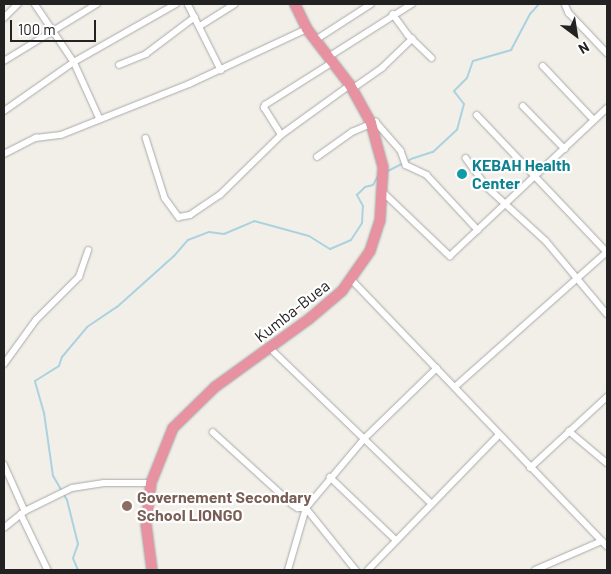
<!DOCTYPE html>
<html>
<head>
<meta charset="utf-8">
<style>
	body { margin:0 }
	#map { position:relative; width:611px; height:574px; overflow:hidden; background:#f2efe9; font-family:Barlow,sans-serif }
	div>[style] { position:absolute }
	.stream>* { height:2px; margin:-1px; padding:0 1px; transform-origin:1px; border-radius:1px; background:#aad2df }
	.roads { filter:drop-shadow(0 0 1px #a9a9a9) drop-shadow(0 0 1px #a9a9a9) }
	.street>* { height:5.5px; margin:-2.75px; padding:0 2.75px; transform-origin:2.75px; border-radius:2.75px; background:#fff }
	.highway>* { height:10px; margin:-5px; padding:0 5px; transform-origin:5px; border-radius:5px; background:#e891a0 }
	.dots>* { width:14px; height:14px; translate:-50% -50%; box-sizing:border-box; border:2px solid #fff; border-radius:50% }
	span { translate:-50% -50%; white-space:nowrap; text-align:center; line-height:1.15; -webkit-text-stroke:4.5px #fff; paint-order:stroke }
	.culture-label { font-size:16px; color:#0d838f; font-weight:700 }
	.left { translate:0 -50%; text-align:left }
	.street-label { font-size:16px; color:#222 }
	.education-label { font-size:16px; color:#785e54; font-weight:700 }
	.frame { position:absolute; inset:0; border:5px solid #222; pointer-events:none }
	.north { position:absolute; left:551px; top:10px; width:50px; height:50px; -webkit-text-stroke:4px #fff; paint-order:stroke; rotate:149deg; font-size:14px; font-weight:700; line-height:20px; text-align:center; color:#222 }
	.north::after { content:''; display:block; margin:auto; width:18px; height:22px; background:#222; clip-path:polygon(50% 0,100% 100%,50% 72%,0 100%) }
	.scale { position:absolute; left:10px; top:20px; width:86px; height:22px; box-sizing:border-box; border:2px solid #222; border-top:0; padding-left:6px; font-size:15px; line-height:18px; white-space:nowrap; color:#222; -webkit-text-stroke:4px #fff; paint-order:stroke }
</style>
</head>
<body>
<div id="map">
	<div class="stream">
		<i style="left:386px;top:172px;width:31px;rotate:-27deg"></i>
		<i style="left:414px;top:158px;width:20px;rotate:-18deg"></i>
		<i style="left:433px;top:152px;width:33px;rotate:-43deg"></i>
		<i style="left:457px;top:130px;width:27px;rotate:-75deg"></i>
		<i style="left:464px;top:104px;width:16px;rotate:-128deg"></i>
		<i style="left:454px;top:91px;width:18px;rotate:-45deg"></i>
		<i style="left:467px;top:78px;width:18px;rotate:-71deg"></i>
		<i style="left:473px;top:61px;width:40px;rotate:-16deg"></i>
		<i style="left:511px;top:50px;width:41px;rotate:-62.2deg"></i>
		<i style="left:530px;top:14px;width:13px;rotate:-48deg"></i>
		<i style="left:78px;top:570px;width:13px;rotate:-113deg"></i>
		<i style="left:73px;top:558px;width:15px;rotate:-70deg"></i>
		<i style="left:78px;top:544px;width:45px;rotate:-104deg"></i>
		<i style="left:67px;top:500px;width:28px;rotate:-120deg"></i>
		<i style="left:53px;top:476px;width:64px;rotate:-98.1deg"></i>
		<i style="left:44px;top:413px;width:33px;rotate:-106deg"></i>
		<i style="left:35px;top:381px;width:28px;rotate:-32deg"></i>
		<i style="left:59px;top:366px;width:9px;rotate:-72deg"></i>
		<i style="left:62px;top:357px;width:39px;rotate:-50deg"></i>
		<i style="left:87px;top:327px;width:36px;rotate:-34deg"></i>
		<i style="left:117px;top:307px;width:76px;rotate:-41.8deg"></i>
		<i style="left:174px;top:256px;width:21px;rotate:-49deg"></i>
		<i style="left:188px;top:240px;width:22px;rotate:-21deg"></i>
		<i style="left:209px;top:232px;width:15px;rotate:8deg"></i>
		<i style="left:224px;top:234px;width:33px;rotate:-23deg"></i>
		<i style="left:254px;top:221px;width:57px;rotate:15.3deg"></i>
		<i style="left:309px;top:236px;width:25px;rotate:32deg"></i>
		<i style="left:330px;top:249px;width:23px;rotate:-23deg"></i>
		<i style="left:351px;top:240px;width:20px;rotate:-57deg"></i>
		<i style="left:362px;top:223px;width:17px;rotate:-87deg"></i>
		<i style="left:363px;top:206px;width:13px;rotate:-119deg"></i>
		<i style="left:357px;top:195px;width:11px;rotate:-45deg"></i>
		<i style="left:365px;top:187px;width:8px;rotate:-14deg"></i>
		<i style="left:373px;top:185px;width:13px;rotate:-61deg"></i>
	</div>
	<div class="roads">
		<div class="street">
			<i style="left:35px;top:4px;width:70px;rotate:56.1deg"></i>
			<i style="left:74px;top:62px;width:63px;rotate:65.5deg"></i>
			<i style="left:188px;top:4px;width:74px;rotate:63.4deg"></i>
			<i style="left:565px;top:4px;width:10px;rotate:66deg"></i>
			<i style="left:569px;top:13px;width:55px;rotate:46.5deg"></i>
			<i style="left:393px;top:14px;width:26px;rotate:54deg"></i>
			<i style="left:408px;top:35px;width:33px;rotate:44deg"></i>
			<i style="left:4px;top:18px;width:20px;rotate:-45deg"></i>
			<i style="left:200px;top:26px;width:41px;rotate:-32.2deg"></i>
			<i style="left:317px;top:39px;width:64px;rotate:-32.9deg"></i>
			<i style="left:330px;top:56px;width:97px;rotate:-32.4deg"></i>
			<i style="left:4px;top:61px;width:109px;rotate:-31.5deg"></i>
			<i style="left:119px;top:65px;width:29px;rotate:-22deg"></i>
			<i style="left:146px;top:54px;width:61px;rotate:-37.1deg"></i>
			<i style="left:543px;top:66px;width:74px;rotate:46.6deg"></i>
			<i style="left:352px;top:89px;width:37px;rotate:-35deg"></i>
			<i style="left:382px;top:68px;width:42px;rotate:-44deg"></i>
			<i style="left:523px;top:106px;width:60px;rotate:45.7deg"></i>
			<i style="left:4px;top:111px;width:85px;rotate:-35deg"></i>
			<i style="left:74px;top:62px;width:117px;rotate:-29.6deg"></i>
			<i style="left:477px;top:115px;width:189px;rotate:46.5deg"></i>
			<i style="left:281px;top:135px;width:85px;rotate:-35.9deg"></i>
			<i style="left:146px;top:138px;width:63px;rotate:72.4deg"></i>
			<i style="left:165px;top:198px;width:24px;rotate:54deg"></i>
			<i style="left:179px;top:217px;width:11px;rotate:-10deg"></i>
			<i style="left:190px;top:215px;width:36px;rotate:-34deg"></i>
			<i style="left:220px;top:195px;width:86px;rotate:-44.5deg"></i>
			<i style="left:281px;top:135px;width:32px;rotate:-122deg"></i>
			<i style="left:264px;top:108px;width:3px;rotate:-72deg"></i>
			<i style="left:265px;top:105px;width:80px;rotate:-32.3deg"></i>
			<i style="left:4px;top:154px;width:36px;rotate:-27deg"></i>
			<i style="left:36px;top:138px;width:25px;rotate:-7deg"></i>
			<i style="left:61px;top:135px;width:138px;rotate:-21.7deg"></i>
			<i style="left:189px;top:84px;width:130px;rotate:-25deg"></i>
			<i style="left:317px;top:157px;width:43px;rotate:-35.5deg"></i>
			<i style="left:352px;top:132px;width:26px;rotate:-23deg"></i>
			<i style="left:376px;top:122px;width:38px;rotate:49deg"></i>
			<i style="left:401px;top:151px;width:15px;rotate:70deg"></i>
			<i style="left:406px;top:165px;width:23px;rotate:25deg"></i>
			<i style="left:427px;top:175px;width:75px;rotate:47.2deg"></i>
			<i style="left:466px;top:158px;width:34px;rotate:54deg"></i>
			<i style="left:486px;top:186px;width:81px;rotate:42.5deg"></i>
			<i style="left:546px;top:241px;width:95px;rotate:50.1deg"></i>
			<i style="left:383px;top:192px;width:93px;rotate:43.7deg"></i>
			<i style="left:450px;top:256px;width:216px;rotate:-43.3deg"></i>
			<i style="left:351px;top:279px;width:370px;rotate:46.2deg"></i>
			<i style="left:270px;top:348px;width:223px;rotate:43.9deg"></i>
			<i style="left:4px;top:364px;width:54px;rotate:-54deg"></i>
			<i style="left:36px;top:320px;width:61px;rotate:-45deg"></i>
			<i style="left:79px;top:277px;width:28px;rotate:-71deg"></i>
			<i style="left:456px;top:386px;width:202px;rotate:-41.6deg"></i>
			<i style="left:569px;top:431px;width:50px;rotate:40.1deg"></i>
			<i style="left:213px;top:432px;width:107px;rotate:42.3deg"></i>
			<i style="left:292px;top:504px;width:7px;rotate:34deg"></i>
			<i style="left:298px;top:508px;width:8px"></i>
			<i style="left:306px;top:508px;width:80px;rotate:51.1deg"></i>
			<i style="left:4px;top:464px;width:51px;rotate:65.9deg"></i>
			<i style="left:530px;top:468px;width:105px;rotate:-42.7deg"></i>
			<i style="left:330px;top:477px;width:91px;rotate:43.7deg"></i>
			<i style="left:21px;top:514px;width:62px;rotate:64.3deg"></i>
			<i style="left:4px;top:528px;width:27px;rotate:-39deg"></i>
			<i style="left:25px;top:511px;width:52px;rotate:-26.1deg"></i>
			<i style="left:72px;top:488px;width:32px;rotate:-9deg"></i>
			<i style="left:104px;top:483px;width:47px"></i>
			<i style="left:288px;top:570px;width:65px;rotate:-73.8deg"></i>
			<i style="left:306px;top:508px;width:92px;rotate:-49.9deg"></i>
			<i style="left:365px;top:438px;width:100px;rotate:-44.2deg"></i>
			<i style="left:368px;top:570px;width:188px;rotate:-45.9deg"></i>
			<i style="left:535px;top:570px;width:73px;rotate:-23.4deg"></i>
		</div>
		<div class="highway">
			<i style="left:152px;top:570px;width:46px;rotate:-97.4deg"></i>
			<i style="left:146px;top:524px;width:41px;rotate:-83deg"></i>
			<i style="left:151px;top:483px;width:59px;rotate:-68.2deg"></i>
			<i style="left:173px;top:428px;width:59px;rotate:-44.3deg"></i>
			<i style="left:215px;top:387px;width:116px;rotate:-35.9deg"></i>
			<i style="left:309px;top:319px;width:43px;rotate:-40.3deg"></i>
			<i style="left:342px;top:291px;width:49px;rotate:-55deg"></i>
			<i style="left:370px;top:251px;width:32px;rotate:-72deg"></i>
			<i style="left:380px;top:221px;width:54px;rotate:-86.8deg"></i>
			<i style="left:383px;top:167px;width:46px;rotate:-105.3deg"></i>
			<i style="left:371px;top:123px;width:43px;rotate:-118.9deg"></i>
			<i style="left:350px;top:85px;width:71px;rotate:-127.5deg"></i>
			<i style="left:307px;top:29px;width:28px;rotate:-116deg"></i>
		</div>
	</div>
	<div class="dots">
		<i style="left:462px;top:174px;background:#0f9aa8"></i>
		<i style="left:127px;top:506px;background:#8d6e63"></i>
	</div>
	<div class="culture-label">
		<span class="left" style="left:472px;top:174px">KEBAH Health<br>Center</span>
	</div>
	<div class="street-label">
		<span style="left:292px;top:311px;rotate:-38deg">Kumba-Buea</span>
	</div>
	<div class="education-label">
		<span class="left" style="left:137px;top:506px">Governement Secondary<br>School LIONGO</span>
	</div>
	<div class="frame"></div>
	<div class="north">N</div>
	<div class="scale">100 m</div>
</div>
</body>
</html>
